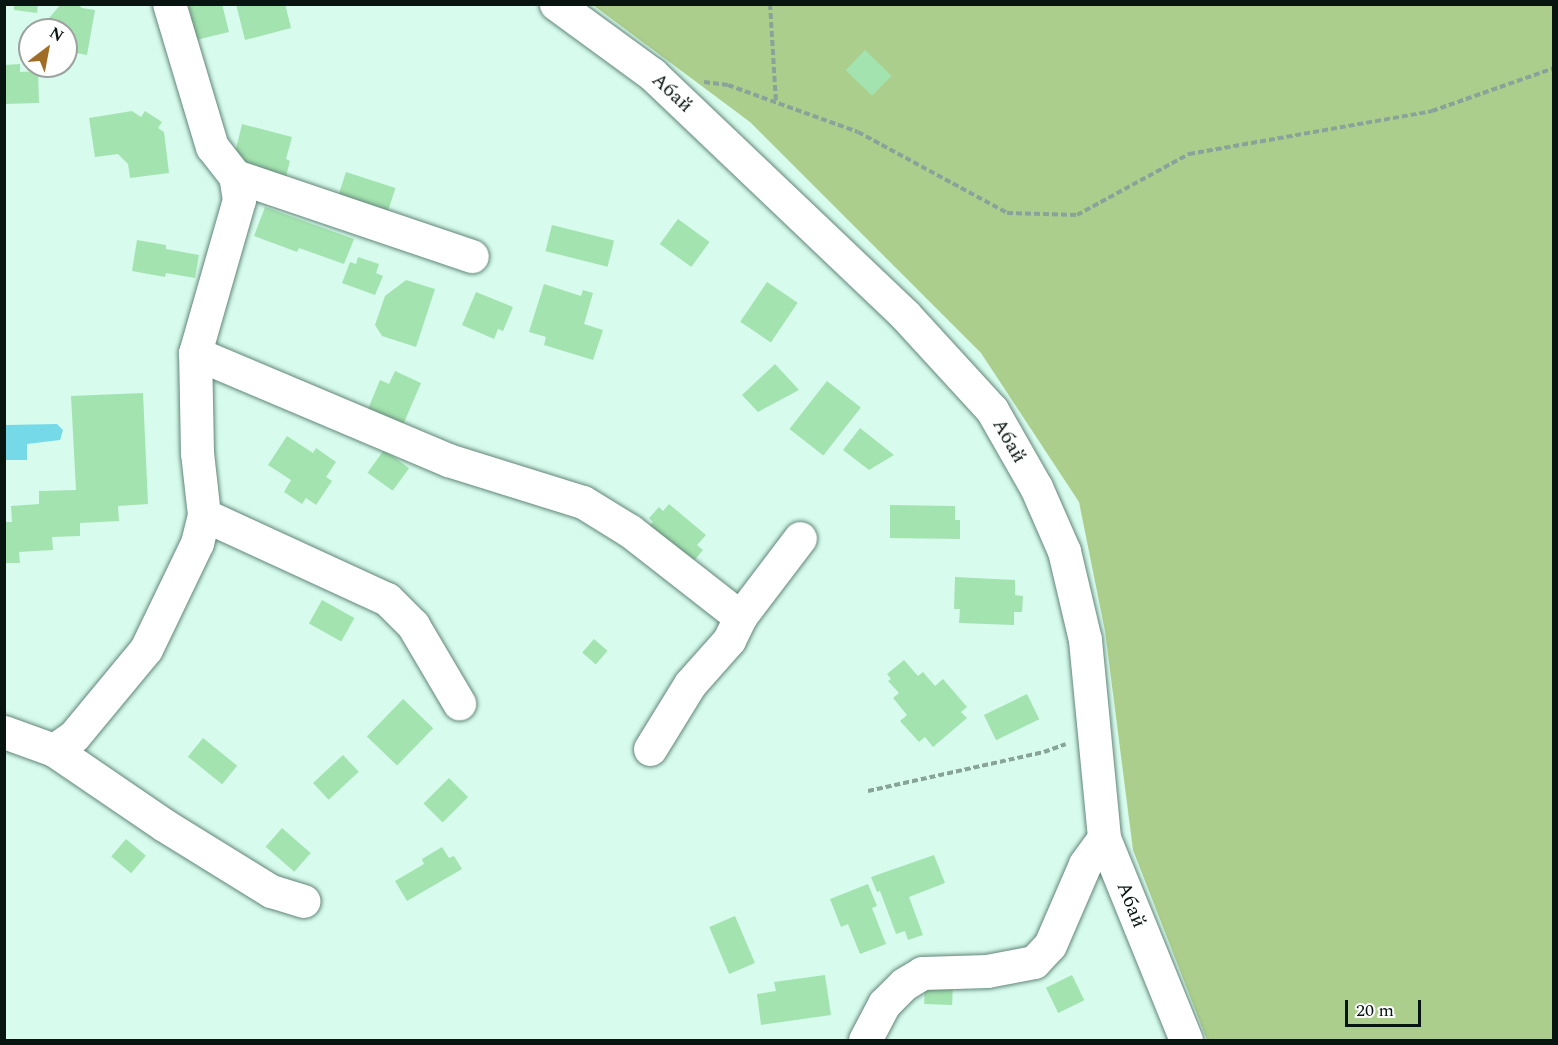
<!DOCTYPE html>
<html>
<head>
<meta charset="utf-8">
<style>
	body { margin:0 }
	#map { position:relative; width:1558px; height:1045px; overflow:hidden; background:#d7fcee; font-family:Spectral,serif }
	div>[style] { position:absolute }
	.forest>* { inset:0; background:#acce8c }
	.water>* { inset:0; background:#76d9e8 }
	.building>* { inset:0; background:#a3e3af; transform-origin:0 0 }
	.path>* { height:4px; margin-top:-2px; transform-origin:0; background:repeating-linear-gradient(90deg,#88a399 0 6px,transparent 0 9px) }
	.roads { filter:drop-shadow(0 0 2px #628578) drop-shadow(0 0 2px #628578) }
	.minor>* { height:33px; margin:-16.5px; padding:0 16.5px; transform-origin:16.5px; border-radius:16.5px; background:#fff }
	span { translate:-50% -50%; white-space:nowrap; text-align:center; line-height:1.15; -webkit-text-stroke:4.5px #fff; paint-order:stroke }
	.street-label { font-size:20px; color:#071410 }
	.frame { position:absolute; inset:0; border:6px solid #071410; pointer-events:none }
	.north { position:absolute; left:18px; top:18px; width:60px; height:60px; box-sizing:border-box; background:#fff; border:2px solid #9ca19f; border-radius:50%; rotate:32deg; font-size:16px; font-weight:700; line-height:24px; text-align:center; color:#071410 }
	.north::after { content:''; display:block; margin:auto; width:21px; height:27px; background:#a06d24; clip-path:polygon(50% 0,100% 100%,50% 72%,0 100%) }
	.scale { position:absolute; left:1345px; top:1000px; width:76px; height:27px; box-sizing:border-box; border:3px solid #071410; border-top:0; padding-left:8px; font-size:18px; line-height:21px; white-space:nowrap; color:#071410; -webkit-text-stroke:4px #fff; paint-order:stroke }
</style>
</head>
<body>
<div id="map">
	<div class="forest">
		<i style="clip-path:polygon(593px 5px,1553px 5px,1553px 1040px,1207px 1040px,1133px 850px,1105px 631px,1079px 502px,981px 353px,750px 122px)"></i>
	</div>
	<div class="water">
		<i style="clip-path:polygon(57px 424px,63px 430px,60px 440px,27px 444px,27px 460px,5px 460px,5px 425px)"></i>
	</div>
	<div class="building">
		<i style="clip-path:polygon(14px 4px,38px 4px,37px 13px,14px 10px)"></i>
		<i style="clip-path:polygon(61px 4px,77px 4px,82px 8px,95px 10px,87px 55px,71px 52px,72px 46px,66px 45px,66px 30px,52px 30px,44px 24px)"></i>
		<i style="clip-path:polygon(188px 4px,222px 4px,229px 32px,196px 40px)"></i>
		<i style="clip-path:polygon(236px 4px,285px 4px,291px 28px,245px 40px)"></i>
		<i style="left:865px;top:50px;width:37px;height:28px;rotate:44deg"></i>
		<i style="clip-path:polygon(20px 64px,20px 72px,38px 71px,39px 103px,4px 104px,4px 65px)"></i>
		<i style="clip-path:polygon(132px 111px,141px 117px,145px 111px,162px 122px,158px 128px,164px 132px,169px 173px,130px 178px,128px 164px,118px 154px,95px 157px,89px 118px)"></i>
		<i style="clip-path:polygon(242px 124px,292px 137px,286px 159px,290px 161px,284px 184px,231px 170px)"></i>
		<i style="left:346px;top:172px;width:52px;height:32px;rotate:18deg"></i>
		<i style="clip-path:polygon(265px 207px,354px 239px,344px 264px,299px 248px,297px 252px,254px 236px)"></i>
		<i style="left:678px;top:219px;width:39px;height:31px;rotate:36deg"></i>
		<i style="left:552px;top:225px;width:64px;height:27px;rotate:14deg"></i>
		<i style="clip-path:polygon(137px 240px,166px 245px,166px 249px,199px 255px,195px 278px,166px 273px,165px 277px,132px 271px)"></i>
		<i style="clip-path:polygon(358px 257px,379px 264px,376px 273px,383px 276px,375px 295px,342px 283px,350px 262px,356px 264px)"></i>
		<i style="clip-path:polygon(406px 280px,435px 289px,416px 347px,382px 336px,375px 325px,385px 296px)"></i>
		<i style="left:767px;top:282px;width:37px;height:48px;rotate:34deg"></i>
		<i style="clip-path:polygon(544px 284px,581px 296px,583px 290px,593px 293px,584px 324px,603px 330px,593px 360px,544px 345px,546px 337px,529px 332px)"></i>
		<i style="clip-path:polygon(476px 292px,513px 307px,503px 331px,498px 329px,494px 339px,462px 325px)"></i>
		<i style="clip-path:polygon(775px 364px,799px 390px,758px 412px,742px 395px)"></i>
		<i style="clip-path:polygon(395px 371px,421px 383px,403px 425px,368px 409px,380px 380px,389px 384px)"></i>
		<i style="left:827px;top:381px;width:43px;height:61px;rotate:38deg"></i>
		<i style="clip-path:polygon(143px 393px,148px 504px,118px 506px,119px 521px,80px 523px,80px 536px,52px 537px,53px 550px,19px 552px,20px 563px,4px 563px,4px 522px,12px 522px,11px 506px,39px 504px,39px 491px,76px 490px,71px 396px)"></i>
		<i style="clip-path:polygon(860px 428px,894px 455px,869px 470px,843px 450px)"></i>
		<i style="clip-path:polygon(287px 436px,313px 453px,316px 448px,336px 462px,326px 477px,332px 481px,316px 505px,306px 498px,302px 504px,284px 492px,291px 480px,268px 465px)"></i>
		<i style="left:384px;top:450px;width:31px;height:28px;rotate:36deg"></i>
		<i style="clip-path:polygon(669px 504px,706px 535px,697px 545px,703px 550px,686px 570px,646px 529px,653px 522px,649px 518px,659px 507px,663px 511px)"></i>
		<i style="clip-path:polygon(890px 505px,955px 506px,955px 520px,960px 520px,960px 539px,890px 538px)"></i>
		<i style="clip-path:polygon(955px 577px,1015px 580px,1015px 595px,1023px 596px,1022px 612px,1014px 612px,1014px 625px,959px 623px,960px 609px,954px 609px)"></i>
		<i style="left:322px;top:600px;width:37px;height:27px;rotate:29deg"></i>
		<i style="left:594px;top:639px;width:18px;height:18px;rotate:41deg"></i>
		<i style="clip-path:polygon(904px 660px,918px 676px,923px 672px,935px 686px,943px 679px,967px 707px,961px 712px,967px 718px,933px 747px,925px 737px,919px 742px,900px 721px,907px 715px,893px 698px,899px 693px,888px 681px,891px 679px,887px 674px)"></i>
		<i style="left:1027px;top:694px;width:28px;height:48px;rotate:64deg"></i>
		<i style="left:403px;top:699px;width:42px;height:52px;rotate:44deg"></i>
		<i style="left:203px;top:738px;width:44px;height:24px;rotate:39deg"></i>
		<i style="left:343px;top:755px;width:23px;height:41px;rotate:47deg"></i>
		<i style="left:449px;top:778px;width:27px;height:36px;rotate:45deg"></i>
		<i style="left:282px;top:828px;width:38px;height:25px;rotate:41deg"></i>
		<i style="left:126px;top:839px;width:26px;height:23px;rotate:40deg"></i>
		<i style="clip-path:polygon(442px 847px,449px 858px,454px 856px,462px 869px,407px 901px,395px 881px,424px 864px,422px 859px)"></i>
		<i style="clip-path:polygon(934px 855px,945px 883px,909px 897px,923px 935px,908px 940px,905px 931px,896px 934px,880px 891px,877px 892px,871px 877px)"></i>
		<i style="clip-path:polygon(868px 884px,877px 906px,872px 908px,886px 944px,860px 954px,848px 924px,841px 927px,830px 899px)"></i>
		<i style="left:735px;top:916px;width:51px;height:28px;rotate:67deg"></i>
		<i style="clip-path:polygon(825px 975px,831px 1015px,761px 1025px,757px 994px,776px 991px,774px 982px)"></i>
		<i style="left:1072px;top:975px;width:28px;height:29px;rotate:64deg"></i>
		<i style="left:925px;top:980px;width:28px;height:24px;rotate:2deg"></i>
	</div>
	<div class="path">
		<i style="left:770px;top:4px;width:99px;rotate:86.5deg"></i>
		<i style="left:704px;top:82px;width:24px;rotate:7deg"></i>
		<i style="left:728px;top:85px;width:138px;rotate:19.9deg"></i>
		<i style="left:858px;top:132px;width:170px;rotate:28.5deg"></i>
		<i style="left:1007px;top:213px;width:70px;rotate:1.6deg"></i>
		<i style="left:1077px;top:215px;width:128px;rotate:-28.6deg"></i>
		<i style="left:1189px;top:154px;width:247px;rotate:-10deg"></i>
		<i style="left:1432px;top:111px;width:129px;rotate:-19.4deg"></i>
		<i style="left:868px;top:791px;width:180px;rotate:-12.5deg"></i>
		<i style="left:1044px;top:752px;width:23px;rotate:-20deg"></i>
	</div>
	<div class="roads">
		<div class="minor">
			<i style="left:556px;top:4px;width:119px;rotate:36.1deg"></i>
			<i style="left:652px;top:74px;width:349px;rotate:43.6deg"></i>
			<i style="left:905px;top:315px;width:129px;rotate:47.5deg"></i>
			<i style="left:992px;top:410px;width:89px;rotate:60.3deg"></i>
			<i style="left:1036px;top:487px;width:70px;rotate:66.4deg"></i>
			<i style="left:1064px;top:551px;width:91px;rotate:76.7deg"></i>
			<i style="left:1085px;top:640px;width:199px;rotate:84.5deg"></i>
			<i style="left:1104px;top:838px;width:218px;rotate:67.9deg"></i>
			<i style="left:235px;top:176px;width:250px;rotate:18.7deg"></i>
			<i style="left:195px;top:353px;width:275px;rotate:22.9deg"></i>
			<i style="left:448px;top:460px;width:141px;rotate:17.3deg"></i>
			<i style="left:583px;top:502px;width:55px;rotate:31.7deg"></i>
			<i style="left:630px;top:531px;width:140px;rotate:38deg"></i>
			<i style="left:204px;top:515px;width:201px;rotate:24.7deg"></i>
			<i style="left:387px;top:599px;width:37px;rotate:45deg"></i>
			<i style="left:413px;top:625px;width:91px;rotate:59.5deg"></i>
			<i style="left:4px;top:732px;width:53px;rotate:19.8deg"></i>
			<i style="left:54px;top:750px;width:24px;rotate:-35deg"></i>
			<i style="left:74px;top:736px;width:113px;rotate:-50.4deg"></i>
			<i style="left:146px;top:649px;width:118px;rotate:-64.3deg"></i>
			<i style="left:197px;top:543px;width:29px;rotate:-76deg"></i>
			<i style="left:204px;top:515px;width:62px;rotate:-96.4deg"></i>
			<i style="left:197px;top:453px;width:100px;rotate:-91.1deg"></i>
			<i style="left:195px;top:353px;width:159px;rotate:-74deg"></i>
			<i style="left:239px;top:200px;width:24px;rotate:-99deg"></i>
			<i style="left:235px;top:176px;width:37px;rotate:-128deg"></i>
			<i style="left:212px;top:147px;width:149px;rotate:-106.7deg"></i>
			<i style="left:650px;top:749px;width:76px;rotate:-58.4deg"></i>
			<i style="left:690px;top:684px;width:59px;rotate:-48.4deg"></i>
			<i style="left:729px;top:640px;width:25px;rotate:-64deg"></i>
			<i style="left:740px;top:617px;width:99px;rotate:-52.8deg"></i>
			<i style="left:54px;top:750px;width:133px;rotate:34.3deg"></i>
			<i style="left:164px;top:825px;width:126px;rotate:31.7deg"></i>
			<i style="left:271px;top:891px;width:34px;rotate:17deg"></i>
			<i style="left:865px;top:1040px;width:41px;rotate:-62.2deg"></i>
			<i style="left:884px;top:1004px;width:28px;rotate:-45deg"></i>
			<i style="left:904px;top:984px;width:21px;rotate:-31deg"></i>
			<i style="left:922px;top:973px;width:65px;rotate:-1.8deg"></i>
			<i style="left:987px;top:971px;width:48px;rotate:-10.8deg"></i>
			<i style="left:1034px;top:962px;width:23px;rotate:-47deg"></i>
			<i style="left:1050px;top:945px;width:88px;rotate:-66.6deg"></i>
			<i style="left:1085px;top:864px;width:32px;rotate:-54deg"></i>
		</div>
	</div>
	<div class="street-label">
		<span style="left:672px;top:93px;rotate:43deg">Абай</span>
		<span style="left:1009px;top:441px;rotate:60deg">Абай</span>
		<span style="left:1131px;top:905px;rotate:68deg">Абай</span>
	</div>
	<div class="frame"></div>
	<div class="north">N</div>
	<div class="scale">20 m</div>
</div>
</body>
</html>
